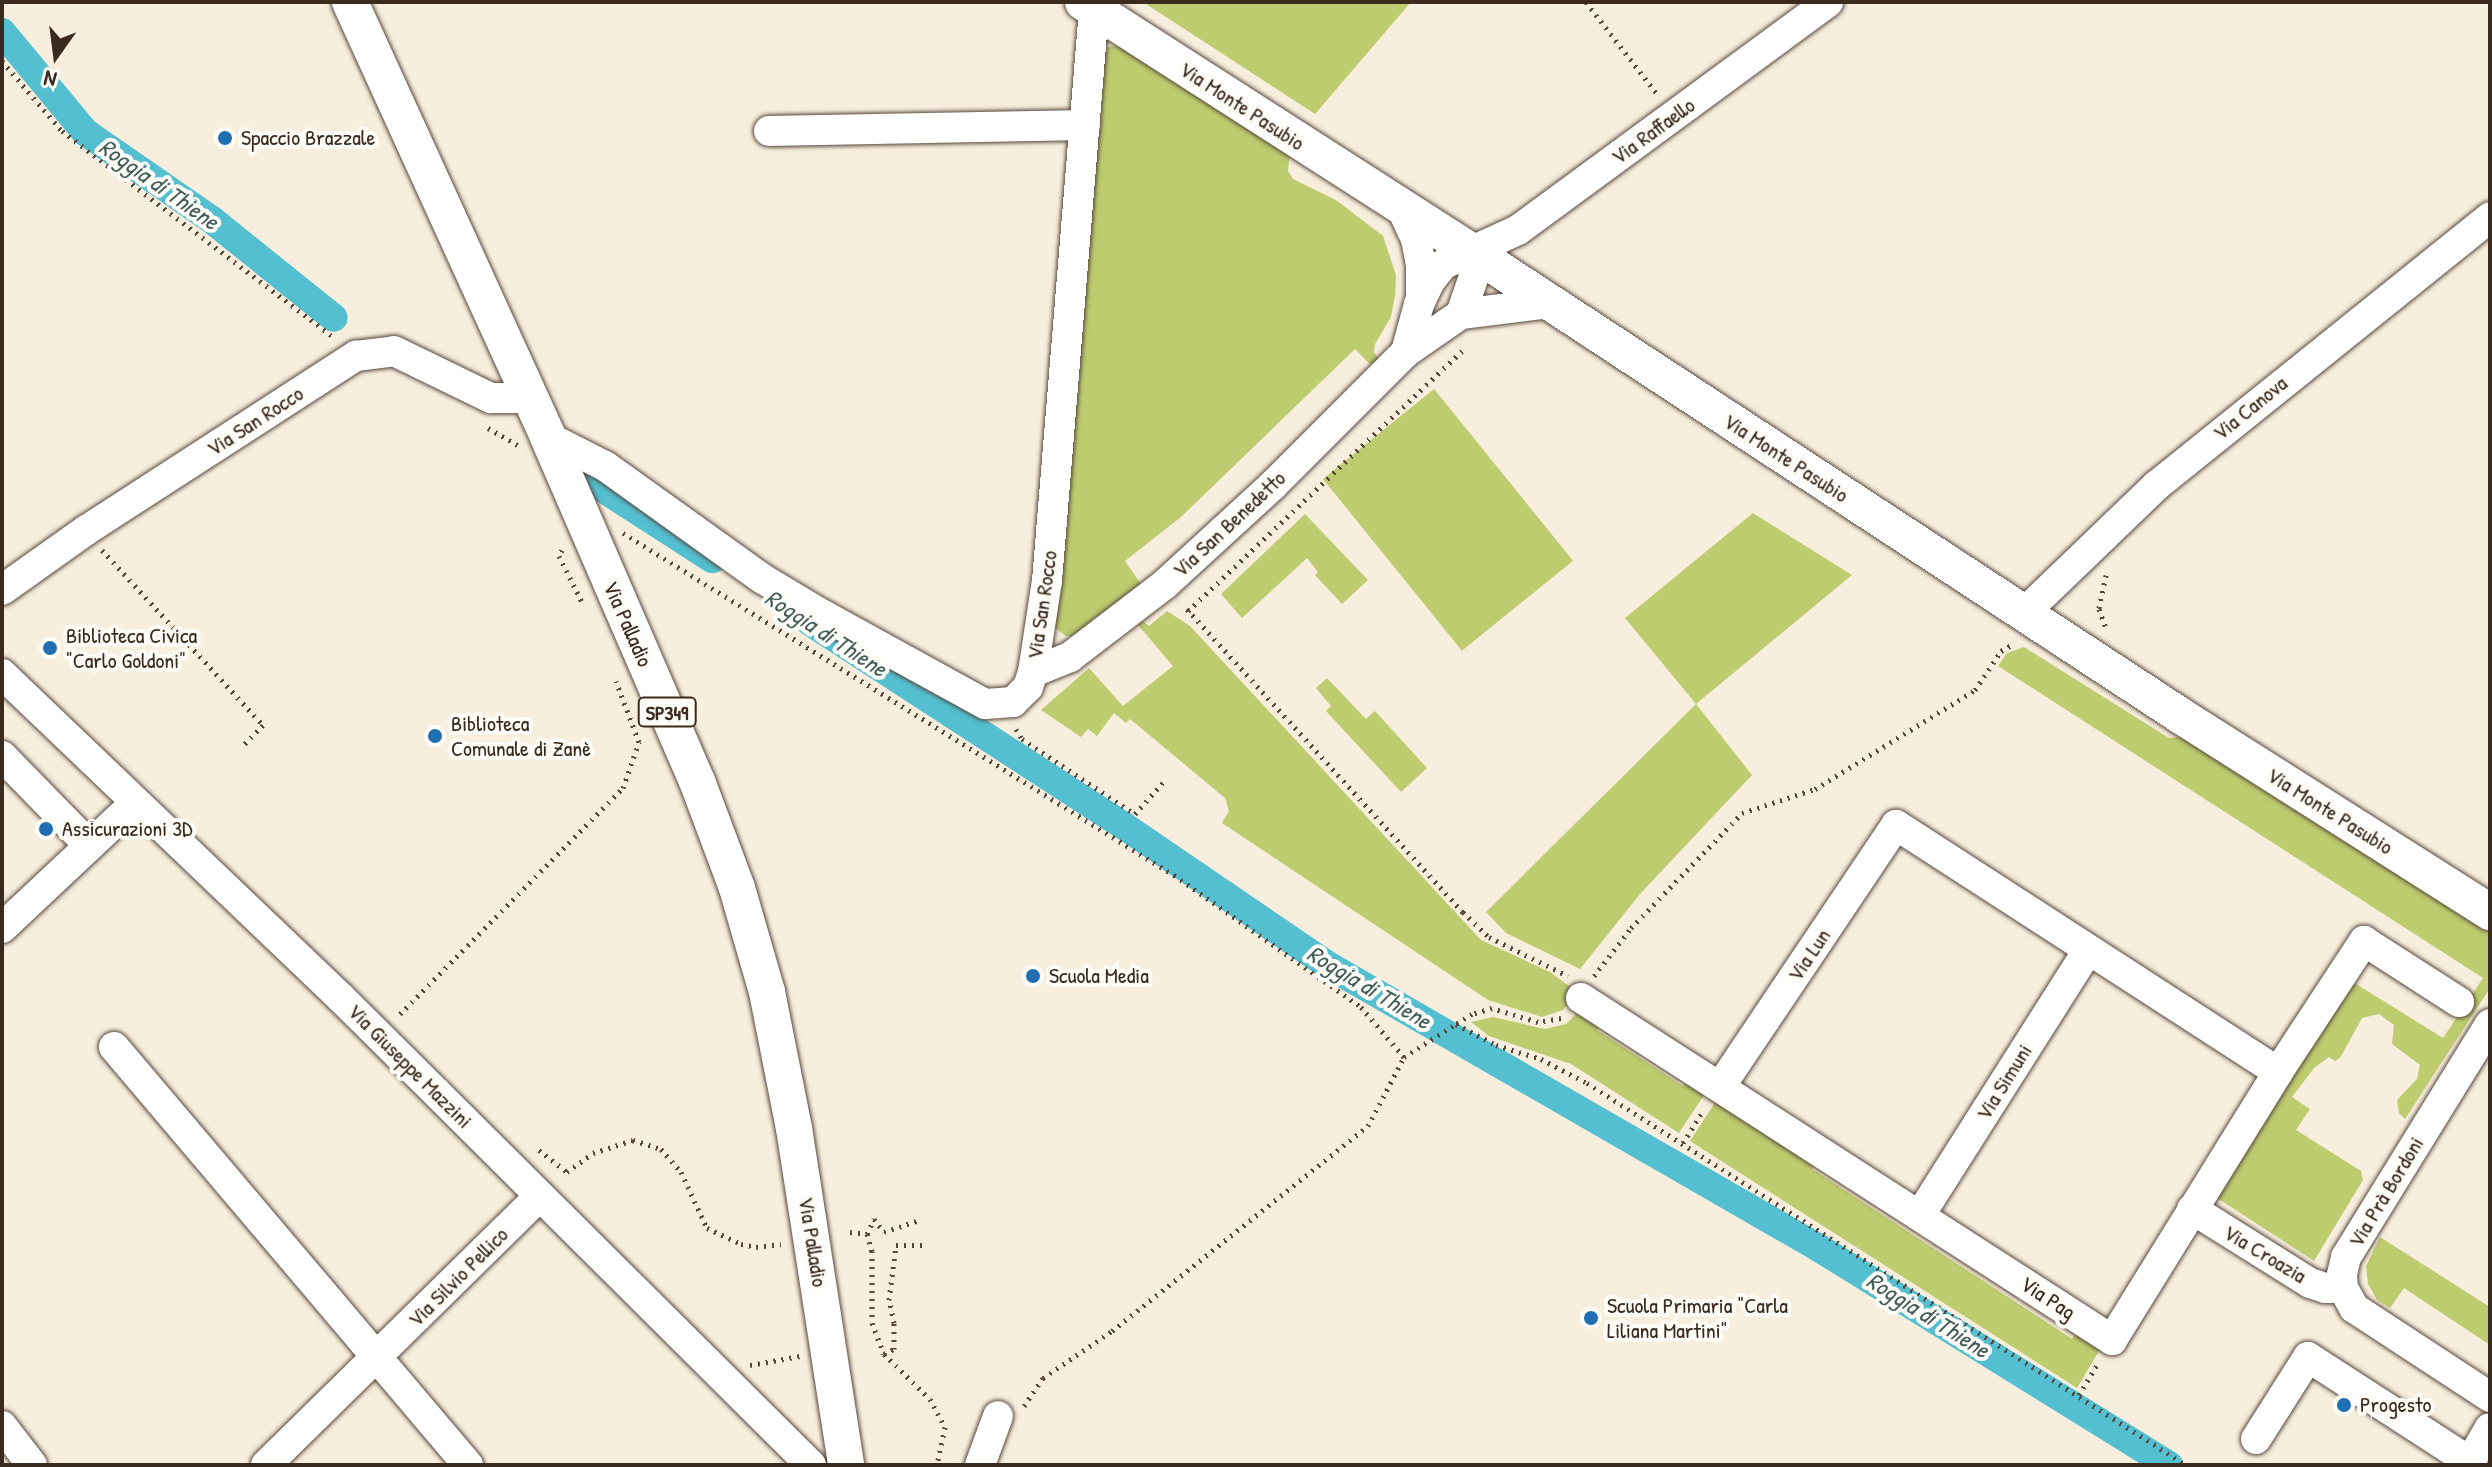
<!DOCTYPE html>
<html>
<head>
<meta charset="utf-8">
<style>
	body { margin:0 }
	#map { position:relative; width:2492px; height:1467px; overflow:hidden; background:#f8eede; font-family:"Patrick Hand",sans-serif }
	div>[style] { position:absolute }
	.green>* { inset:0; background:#bccc6f; transform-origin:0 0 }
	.canal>* { height:28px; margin:-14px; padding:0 14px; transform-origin:14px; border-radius:14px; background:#54bfd0 }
	.path>* { height:5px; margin-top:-2.5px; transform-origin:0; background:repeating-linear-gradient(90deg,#57473b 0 2px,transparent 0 8px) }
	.roads { filter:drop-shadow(0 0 2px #57473b) drop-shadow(0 0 2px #57473b) }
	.minor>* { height:30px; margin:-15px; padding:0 15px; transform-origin:15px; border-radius:15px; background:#fff }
	.major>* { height:36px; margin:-18px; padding:0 18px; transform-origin:18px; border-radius:18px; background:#fff }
	.dots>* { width:22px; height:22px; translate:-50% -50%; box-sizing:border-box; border:4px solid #fdfcf7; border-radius:50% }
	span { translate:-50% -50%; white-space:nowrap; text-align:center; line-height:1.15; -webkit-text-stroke:8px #fdfcf7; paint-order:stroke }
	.shield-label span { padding:2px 6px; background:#fdfcf7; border:2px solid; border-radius:6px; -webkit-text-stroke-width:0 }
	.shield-label { font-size:20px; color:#3b2a1e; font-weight:700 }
	.street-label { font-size:22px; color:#3b2a1e }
	.poi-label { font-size:22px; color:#3b2a1e }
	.left { translate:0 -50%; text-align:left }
	.water-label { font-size:24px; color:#445e5c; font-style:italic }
	.frame { position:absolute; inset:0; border:4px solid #3b2a1e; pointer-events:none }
	.north { position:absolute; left:16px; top:16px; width:80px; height:80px; -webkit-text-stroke:6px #fdfcf7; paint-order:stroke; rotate:194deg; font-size:22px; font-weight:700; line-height:32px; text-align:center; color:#3b2a1e }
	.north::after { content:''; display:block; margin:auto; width:28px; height:36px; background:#3b2a1e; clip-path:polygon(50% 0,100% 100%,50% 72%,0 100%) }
</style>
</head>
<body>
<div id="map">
	<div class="green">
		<i style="clip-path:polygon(1143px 2px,1411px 2px,1315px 114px)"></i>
		<i style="clip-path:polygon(1111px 46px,1121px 46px,1290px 152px,1288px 171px,1293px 179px,1336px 200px,1383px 236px,1396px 275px,1395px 296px,1391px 317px,1375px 344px,1374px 352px,1380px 361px,1375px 365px,1370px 364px,1355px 349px,1181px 517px,1125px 561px,1141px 584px,1072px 636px,1066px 636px,1055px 628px,1054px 622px,1102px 50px)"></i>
		<i style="left:1434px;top:389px;width:221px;height:143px;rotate:51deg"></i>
		<i style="clip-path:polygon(1753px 513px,1852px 575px,1696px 704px,1752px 775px,1640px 894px,1580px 969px,1506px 933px,1486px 912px,1696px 704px,1625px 618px)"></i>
		<i style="clip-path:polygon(1305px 514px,1368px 580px,1342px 604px,1315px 575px,1318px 572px,1307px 558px,1242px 618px,1221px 594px)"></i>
		<i style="clip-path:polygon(1167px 611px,1190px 626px,1481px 940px,1550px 972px,1576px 991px,1563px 1010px,1542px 1017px,1488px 1000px,1222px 823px,1229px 811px,1225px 798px,1130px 719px,1126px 723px,1114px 713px,1097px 736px,1088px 729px,1081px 737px,1041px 710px,1089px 668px,1123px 706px,1173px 666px,1138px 625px,1143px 621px,1149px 626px)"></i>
		<i style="clip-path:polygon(2024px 647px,2169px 738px,2180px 737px,2184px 730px,2486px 927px,2490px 935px,2490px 988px,2405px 1119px,2399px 1113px,2397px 1100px,2417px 1079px,2420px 1065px,2392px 1044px,2394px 1025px,2379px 1014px,2362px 1018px,2340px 1058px,2335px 1061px,2329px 1057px,2314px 1068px,2292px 1097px,2310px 1109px,2296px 1130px,2361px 1171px,2363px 1180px,2314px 1261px,2214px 1196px,2353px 982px,2443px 1038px,2483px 978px,1998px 666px,2007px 653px)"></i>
		<i style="clip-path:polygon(1327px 678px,1366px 719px,1375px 711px,1427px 768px,1401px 792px,1326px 711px,1331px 706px,1316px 688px)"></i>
		<i style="clip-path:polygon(1581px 1009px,1602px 1021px,1597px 1030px,1683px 1086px,1689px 1078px,1708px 1089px,1679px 1133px,1571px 1064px,1489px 1036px,1471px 1022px,1493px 1017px,1545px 1029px,1566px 1024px)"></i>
		<i style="clip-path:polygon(1718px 1098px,1817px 1159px,1812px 1169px,2054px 1327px,2072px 1339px,2079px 1329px,2102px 1346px,2077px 1388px,1690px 1141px)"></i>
		<i style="clip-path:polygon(2380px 1237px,2490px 1307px,2490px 1345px,2404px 1288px,2390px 1308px,2377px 1300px,2368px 1284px,2366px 1266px)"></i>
	</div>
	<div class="canal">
		<i style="left:2px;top:32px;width:130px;rotate:50.3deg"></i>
		<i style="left:85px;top:132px;width:155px;rotate:34.7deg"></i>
		<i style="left:212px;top:220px;width:156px;rotate:38.8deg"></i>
		<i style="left:588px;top:479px;width:148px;rotate:32.8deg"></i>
		<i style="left:810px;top:622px;width:374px;rotate:33deg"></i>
		<i style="left:1124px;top:826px;width:250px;rotate:34.3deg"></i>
		<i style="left:1331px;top:967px;width:563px;rotate:29.93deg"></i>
		<i style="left:1819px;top:1248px;width:412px;rotate:31.8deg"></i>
	</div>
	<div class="path">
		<i style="left:1586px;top:2px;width:118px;rotate:52.3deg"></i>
		<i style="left:2px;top:61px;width:92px;rotate:49.4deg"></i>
		<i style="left:62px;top:131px;width:343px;rotate:37.2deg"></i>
		<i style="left:488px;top:428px;width:34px;rotate:30deg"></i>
		<i style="left:623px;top:533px;width:649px;rotate:31.83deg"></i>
		<i style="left:1174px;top:875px;width:229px;rotate:35.2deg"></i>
		<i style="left:1361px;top:1007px;width:66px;rotate:49.3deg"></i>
		<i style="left:1404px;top:1057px;width:62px;rotate:-32.4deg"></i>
		<i style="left:102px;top:550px;width:238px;rotate:47.4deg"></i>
		<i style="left:263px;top:725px;width:30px;rotate:134deg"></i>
		<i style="left:562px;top:550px;width:7px;rotate:117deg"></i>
		<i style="left:559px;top:556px;width:51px;rotate:63.4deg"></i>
		<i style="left:2106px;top:575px;width:35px;rotate:102deg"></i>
		<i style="left:2099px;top:609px;width:23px;rotate:70deg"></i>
		<i style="left:1187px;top:609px;width:410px;rotate:47.7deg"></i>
		<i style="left:1463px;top:912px;width:36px;rotate:44deg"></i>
		<i style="left:1489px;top:937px;width:88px;rotate:26.3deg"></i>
		<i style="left:1188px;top:611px;width:379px;rotate:-43.5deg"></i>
		<i style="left:1016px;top:729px;width:12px;rotate:59deg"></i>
		<i style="left:1022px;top:739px;width:136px;rotate:33.6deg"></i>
		<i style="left:1135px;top:814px;width:48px;rotate:-48.4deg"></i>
		<i style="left:1594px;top:976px;width:61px;rotate:-52.4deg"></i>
		<i style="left:1631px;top:928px;width:160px;rotate:-46deg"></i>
		<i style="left:1742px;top:813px;width:77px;rotate:-18.2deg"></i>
		<i style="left:1815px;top:789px;width:188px;rotate:-31.7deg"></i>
		<i style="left:1975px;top:690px;width:47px;rotate:-56.3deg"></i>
		<i style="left:2001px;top:651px;width:14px;rotate:-30deg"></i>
		<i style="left:400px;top:1014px;width:317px;rotate:-45.4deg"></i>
		<i style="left:623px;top:788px;width:49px;rotate:-70.8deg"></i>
		<i style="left:639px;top:742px;width:65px;rotate:-110.7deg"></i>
		<i style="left:1561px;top:1018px;width:23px;rotate:170deg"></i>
		<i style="left:1538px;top:1022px;width:48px;rotate:-163.1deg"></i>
		<i style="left:1492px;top:1008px;width:21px;rotate:163deg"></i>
		<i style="left:1472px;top:1014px;width:19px;rotate:148deg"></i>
		<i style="left:1456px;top:1024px;width:45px;rotate:27.7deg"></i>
		<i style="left:1496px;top:1045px;width:47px;rotate:17.3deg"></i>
		<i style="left:1541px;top:1059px;width:52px;rotate:27.6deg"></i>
		<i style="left:1587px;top:1083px;width:710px;rotate:32.53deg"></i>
		<i style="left:1683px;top:1143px;width:39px;rotate:-58deg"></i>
		<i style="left:539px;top:1150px;width:36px;rotate:38deg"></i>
		<i style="left:567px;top:1172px;width:32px;rotate:-36deg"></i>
		<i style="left:593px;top:1153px;width:42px;rotate:-18deg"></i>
		<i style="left:633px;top:1140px;width:29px;rotate:18deg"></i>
		<i style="left:661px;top:1149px;width:30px;rotate:49deg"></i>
		<i style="left:681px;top:1172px;width:62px;rotate:65.1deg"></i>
		<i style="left:707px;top:1228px;width:38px;rotate:25deg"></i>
		<i style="left:741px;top:1244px;width:15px;rotate:11deg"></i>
		<i style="left:756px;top:1247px;width:25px;rotate:-7deg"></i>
		<i style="left:850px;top:1232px;width:17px;rotate:7deg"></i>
		<i style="left:867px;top:1234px;width:18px;rotate:74deg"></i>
		<i style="left:872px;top:1251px;width:72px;rotate:90deg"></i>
		<i style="left:872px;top:1323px;width:33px;rotate:69deg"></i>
		<i style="left:884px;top:1354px;width:11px;rotate:-27deg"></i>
		<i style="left:894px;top:1349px;width:26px;rotate:-90deg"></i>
		<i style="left:894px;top:1323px;width:24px;rotate:-102deg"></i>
		<i style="left:889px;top:1300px;width:55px;rotate:-82.7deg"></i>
		<i style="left:896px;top:1245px;width:30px"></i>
		<i style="left:867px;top:1234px;width:17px;rotate:-65deg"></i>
		<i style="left:874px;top:1219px;width:16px;rotate:52deg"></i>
		<i style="left:884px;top:1232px;width:36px;rotate:-19deg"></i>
		<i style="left:884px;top:1354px;width:64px;rotate:44.4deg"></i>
		<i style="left:930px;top:1399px;width:32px;rotate:62deg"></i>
		<i style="left:945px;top:1427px;width:39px;rotate:102deg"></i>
		<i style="left:750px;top:1365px;width:51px;rotate:-10.2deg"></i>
		<i style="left:2079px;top:1395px;width:39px;rotate:-59deg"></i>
		<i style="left:1024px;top:1406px;width:34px;rotate:-56deg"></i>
		<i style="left:1043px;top:1378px;width:83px;rotate:-34.3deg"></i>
		<i style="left:1112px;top:1331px;width:328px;rotate:-38.7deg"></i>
		<i style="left:1368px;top:1126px;width:78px;rotate:-62.4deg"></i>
	</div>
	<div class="roads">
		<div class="minor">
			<i style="left:769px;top:131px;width:316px;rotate:-1.1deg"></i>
			<i style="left:1401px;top:207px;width:35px;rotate:65deg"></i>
			<i style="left:1416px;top:239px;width:25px;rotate:79deg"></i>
			<i style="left:1421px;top:264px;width:36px;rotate:90deg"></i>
			<i style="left:1473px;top:252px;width:24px;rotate:88deg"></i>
			<i style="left:1474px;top:276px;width:40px;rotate:108.9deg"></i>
			<i style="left:1461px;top:314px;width:67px;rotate:145.4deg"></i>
			<i style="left:1406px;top:352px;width:50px;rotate:-74.8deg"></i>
			<i style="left:1419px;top:304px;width:25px;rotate:-64deg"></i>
			<i style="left:1430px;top:281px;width:22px;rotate:-51deg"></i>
			<i style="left:1444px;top:264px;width:81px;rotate:-24.7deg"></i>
			<i style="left:1518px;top:230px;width:385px;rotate:-36.3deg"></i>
			<i style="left:1461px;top:314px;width:89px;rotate:-7.1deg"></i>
			<i style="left:548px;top:437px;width:64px;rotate:27deg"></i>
			<i style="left:605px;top:466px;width:194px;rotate:35.6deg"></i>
			<i style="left:763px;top:579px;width:70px;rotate:31deg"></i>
			<i style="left:823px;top:615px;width:185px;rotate:28.8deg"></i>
			<i style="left:985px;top:704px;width:28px;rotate:-4deg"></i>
			<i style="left:1013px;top:702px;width:21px;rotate:-45deg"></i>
			<i style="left:1028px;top:687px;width:16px;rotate:-72deg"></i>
			<i style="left:1033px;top:672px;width:92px;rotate:-81.3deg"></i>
			<i style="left:1047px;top:581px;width:574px;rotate:-85.3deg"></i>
			<i style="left:2px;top:590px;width:102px;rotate:-35.4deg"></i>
			<i style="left:85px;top:531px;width:323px;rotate:-32.9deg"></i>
			<i style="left:356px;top:356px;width:38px;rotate:-7deg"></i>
			<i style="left:394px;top:351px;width:108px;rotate:25.9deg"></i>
			<i style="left:491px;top:398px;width:39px"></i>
			<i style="left:2023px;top:614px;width:185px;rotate:-43.9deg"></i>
			<i style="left:2156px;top:486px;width:429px;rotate:-38.8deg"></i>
			<i style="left:1033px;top:672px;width:40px;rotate:-22deg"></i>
			<i style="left:1070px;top:657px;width:118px;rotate:-37.5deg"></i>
			<i style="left:1164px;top:585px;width:148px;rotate:-42.5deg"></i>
			<i style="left:1273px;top:485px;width:188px;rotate:-45deg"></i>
			<i style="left:2px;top:674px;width:468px;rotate:43.7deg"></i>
			<i style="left:340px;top:997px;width:664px;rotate:44.82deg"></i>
			<i style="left:2px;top:756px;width:124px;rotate:45.7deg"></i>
			<i style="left:2px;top:928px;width:181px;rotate:-43.2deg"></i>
			<i style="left:1581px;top:998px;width:632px;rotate:32.78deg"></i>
			<i style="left:2112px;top:1340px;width:315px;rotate:-58.2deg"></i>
			<i style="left:2278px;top:1072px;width:455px;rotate:-147.1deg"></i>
			<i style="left:1896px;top:825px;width:313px;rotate:123.9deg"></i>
			<i style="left:2490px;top:1024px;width:274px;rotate:121.7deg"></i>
			<i style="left:2346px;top:1257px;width:18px;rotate:103deg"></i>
			<i style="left:2342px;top:1275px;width:13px;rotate:86deg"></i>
			<i style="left:2343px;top:1288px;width:23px;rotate:61deg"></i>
			<i style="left:2354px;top:1308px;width:163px;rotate:33.2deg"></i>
			<i style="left:114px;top:1047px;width:548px;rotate:49.74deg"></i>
			<i style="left:2278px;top:1072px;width:157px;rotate:-56.7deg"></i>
			<i style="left:2364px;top:941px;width:113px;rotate:32.7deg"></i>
			<i style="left:2192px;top:1209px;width:139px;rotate:32.1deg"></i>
			<i style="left:2310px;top:1283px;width:16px;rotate:18deg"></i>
			<i style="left:2325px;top:1288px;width:18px"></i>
			<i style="left:1920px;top:1215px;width:314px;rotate:-57.6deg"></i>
			<i style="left:2px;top:1426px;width:49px;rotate:52.4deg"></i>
			<i style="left:2256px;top:1439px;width:97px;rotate:-57.6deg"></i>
			<i style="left:2308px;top:1357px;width:193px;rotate:32.9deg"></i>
			<i style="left:2470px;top:1462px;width:39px;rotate:-60deg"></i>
			<i style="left:266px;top:1465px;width:384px;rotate:-44.5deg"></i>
			<i style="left:980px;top:1465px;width:52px;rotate:-69.8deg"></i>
		</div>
		<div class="major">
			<i style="left:350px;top:2px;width:478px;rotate:65.5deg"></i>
			<i style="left:548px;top:437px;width:375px;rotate:66.6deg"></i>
			<i style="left:697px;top:781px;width:114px;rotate:69.5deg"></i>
			<i style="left:737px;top:888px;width:108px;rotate:73.9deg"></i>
			<i style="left:767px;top:992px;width:139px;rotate:78.8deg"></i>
			<i style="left:794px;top:1128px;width:341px;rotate:81.2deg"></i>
			<i style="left:1083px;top:2px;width:463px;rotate:32.7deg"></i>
			<i style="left:1473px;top:252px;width:846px;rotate:33.24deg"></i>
			<i style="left:2181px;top:716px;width:366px;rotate:32.4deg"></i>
		</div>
	</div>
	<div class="dots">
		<i style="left:225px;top:138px;background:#1f6fb2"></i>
		<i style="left:50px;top:648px;background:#1f6fb2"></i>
		<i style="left:435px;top:736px;background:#1f6fb2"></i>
		<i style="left:46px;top:829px;background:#1f6fb2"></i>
		<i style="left:1033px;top:976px;background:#1f6fb2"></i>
		<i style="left:1591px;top:1318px;background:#1f6fb2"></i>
		<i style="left:2344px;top:1405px;background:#1f6fb2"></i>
	</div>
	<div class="shield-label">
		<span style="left:667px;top:712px">SP349</span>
	</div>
	<div class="street-label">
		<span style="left:1242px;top:106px;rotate:33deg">Via Monte Pasubio</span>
		<span style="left:1653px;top:131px;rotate:-36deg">Via Raffaello</span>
		<span style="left:2250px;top:408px;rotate:-39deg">Via Canova</span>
		<span style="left:255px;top:421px;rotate:-33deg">Via San Rocco</span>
		<span style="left:1786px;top:458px;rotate:33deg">Via Monte Pasubio</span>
		<span style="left:1229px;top:524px;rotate:-43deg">Via San Benedetto</span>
		<span style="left:1042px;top:605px;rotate:-82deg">Via San Rocco</span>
		<span style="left:628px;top:624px;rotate:66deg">Via Palladio</span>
		<span style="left:2330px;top:811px;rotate:32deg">Via Monte Pasubio</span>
		<span style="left:1809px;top:955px;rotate:-56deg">Via Lun</span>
		<span style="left:410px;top:1066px;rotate:45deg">Via Giuseppe Mazzini</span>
		<span style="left:2004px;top:1082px;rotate:-58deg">Via Simuni</span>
		<span style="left:2386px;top:1192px;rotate:-59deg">Via Prà Bordoni</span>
		<span style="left:813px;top:1242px;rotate:81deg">Via Palladio</span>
		<span style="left:2265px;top:1254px;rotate:31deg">Via Croazia</span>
		<span style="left:458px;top:1277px;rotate:-45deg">Via Silvio Pellico</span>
		<span style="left:2048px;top:1298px;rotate:33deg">Via Pag</span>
	</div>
	<div class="poi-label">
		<span class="left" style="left:241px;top:138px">Spaccio Brazzale</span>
		<span class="left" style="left:66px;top:648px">Biblioteca Civica<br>"Carlo Goldoni"</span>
		<span class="left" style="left:451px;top:736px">Biblioteca<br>Comunale di Zanè</span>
		<span class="left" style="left:62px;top:829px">Assicurazioni 3D</span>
		<span class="left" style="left:1049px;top:976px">Scuola Media</span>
		<span class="left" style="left:1607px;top:1318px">Scuola Primaria "Carla<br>Liliana Martini"</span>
		<span class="left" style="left:2360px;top:1405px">Progesto</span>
	</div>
	<div class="water-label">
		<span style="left:159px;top:184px;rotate:35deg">Roggia di Thiene</span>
		<span style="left:826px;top:633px;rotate:33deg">Roggia di Thiene</span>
		<span style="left:1369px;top:987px;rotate:31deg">Roggia di Thiene</span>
		<span style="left:1928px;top:1315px;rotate:32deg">Roggia di Thiene</span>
	</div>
	<div class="frame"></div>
	<div class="north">N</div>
</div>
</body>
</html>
